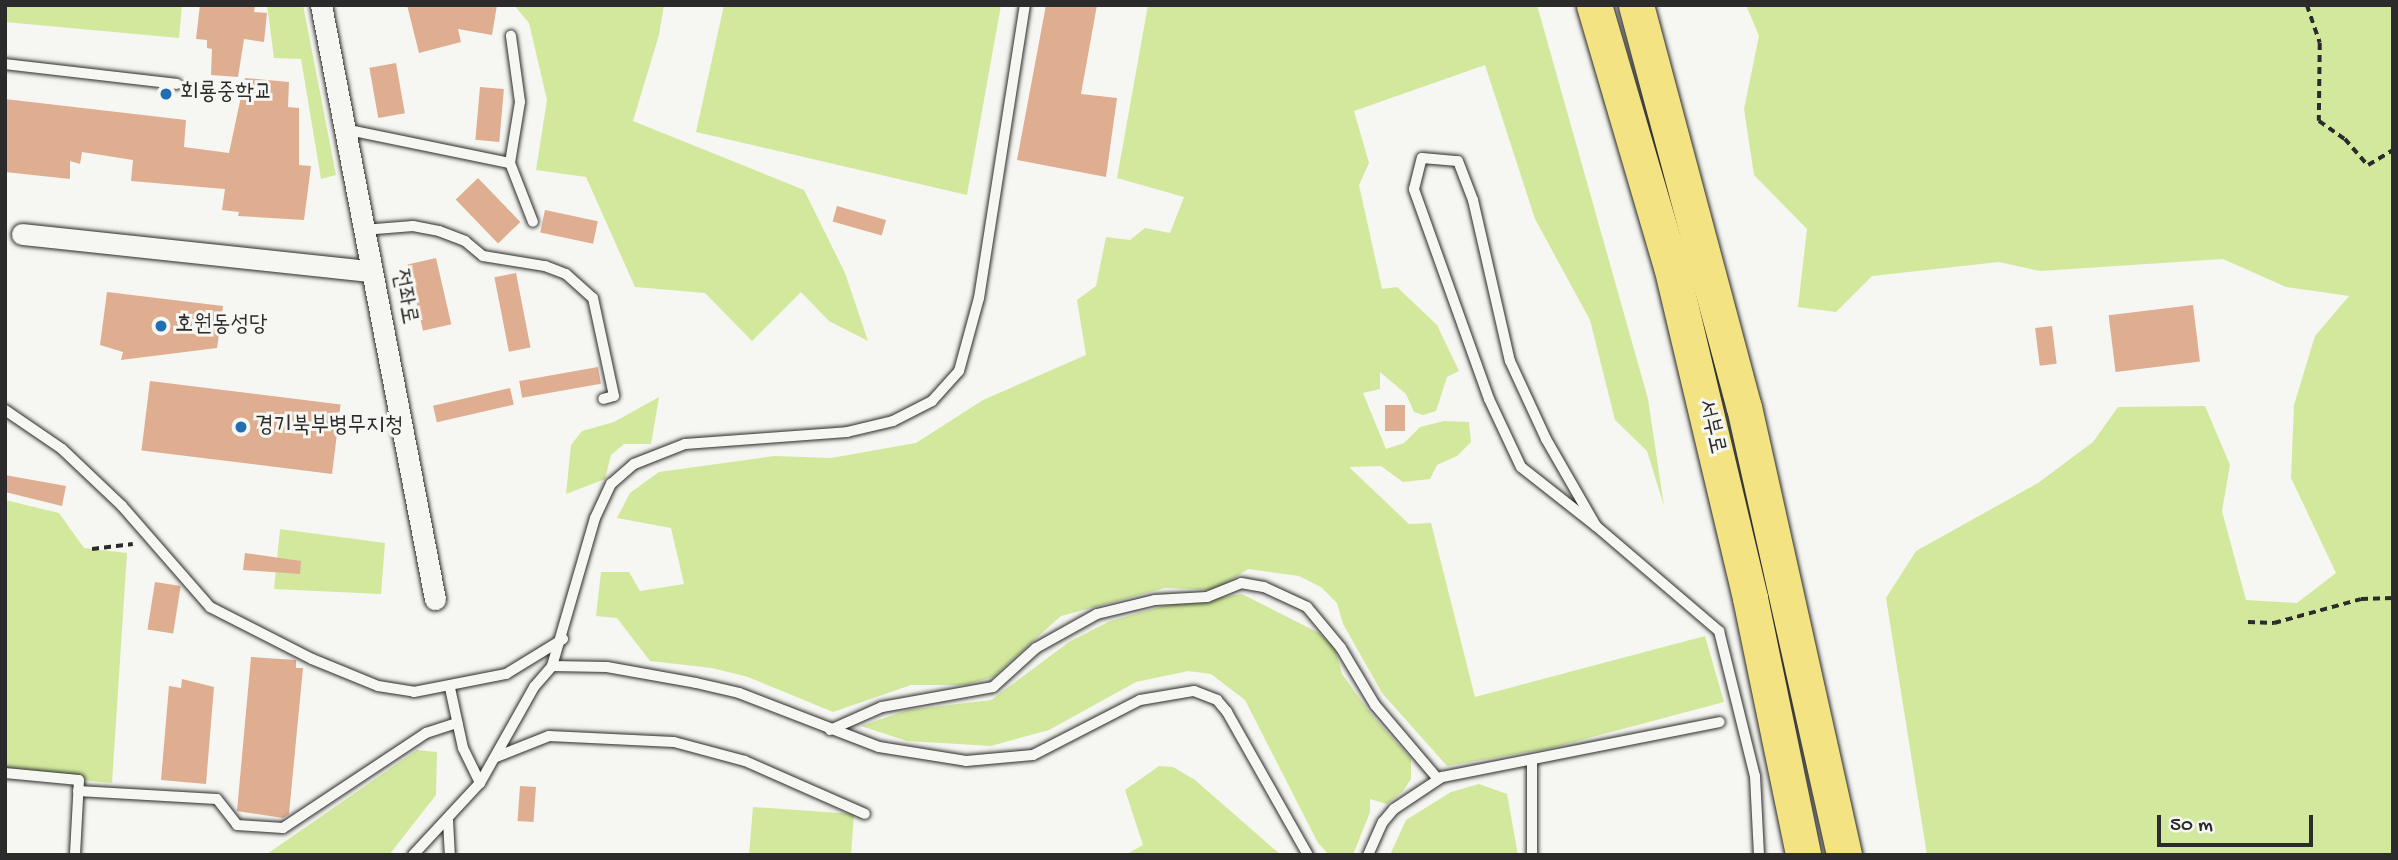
<!DOCTYPE html>
<html>
<head>
<meta charset="utf-8">
<style>
	body { margin:0 }
	#map { position:relative; width:2398px; height:860px; overflow:hidden; background:#f6f6f2; font-family:"Gochi Hand","Poor Story",sans-serif }
	div>[style] { position:absolute }
	.green>* { inset:0; background:#d2e99d }
	.building>* { inset:0; background:#dfae91; transform-origin:0 0 }
	.path>* { height:3.5px; margin-top:-1.75px; transform-origin:0; background:repeating-linear-gradient(90deg,#2b2b2b 0 7px,transparent 0 12px) }
	.roads { filter:drop-shadow(0 0 2px #2b2b2b) drop-shadow(0 0 2px #2b2b2b) }
	.service>* { height:10px; margin:-5px; padding:0 5px; transform-origin:5px; border-radius:5px; background:#f6f6f2 }
	.minor>* { height:21px; margin:-10.5px; padding:0 10.5px; transform-origin:10.5px; border-radius:10.5px; background:#f6f6f2 }
	.trunk>* { height:35px; margin:-17.5px; padding:0 17.5px; transform-origin:17.5px; border-radius:17.5px; background:#f4e382 }
	.dots>* { width:19px; height:19px; translate:-50% -50%; box-sizing:border-box; border:4px solid #f6f6f2; border-radius:50% }
	span { translate:-50% -50%; white-space:nowrap; text-align:center; line-height:1.15; -webkit-text-stroke:6px #f6f6f2; paint-order:stroke }
	.poi-label { font-size:23px; color:#2b2b2b }
	.left { translate:0 -50%; text-align:left }
	.street-label { font-size:23px; color:#2b2b2b }
	.frame { position:absolute; inset:0; border:7px solid #2b2b2b; pointer-events:none }
	.scale { position:absolute; left:2157px; top:815px; width:156px; height:32px; box-sizing:border-box; border:4px solid #2b2b2b; border-top:0; padding-left:9px; font-size:21px; line-height:24px; white-space:nowrap; color:#2b2b2b; -webkit-text-stroke:5px #f6f6f2; paint-order:stroke }
</style>
</head>
<body>
<div id="map">
	<div class="green">
		<i style="clip-path:polygon(5px 5px,182px 5px,179px 38px,5px 22px)"></i>
		<i style="clip-path:polygon(267px 5px,303px 5px,336px 175px,321px 179px,301px 59px,274px 58px)"></i>
		<i style="clip-path:polygon(514px 5px,664px 5px,659px 35px,633px 121px,804px 190px,845px 273px,868px 341px,829px 321px,801px 292px,752px 341px,705px 293px,635px 287px,586px 177px,536px 170px,547px 100px,529px 23px)"></i>
		<i style="clip-path:polygon(724px 5px,1001px 5px,967px 195px,696px 132px)"></i>
		<i style="clip-path:polygon(1148px 5px,1537px 5px,1648px 399px,1664px 506px,1647px 451px,1615px 420px,1590px 320px,1535px 219px,1485px 65px,1354px 111px,1369px 163px,1359px 185px,1382px 289px,1397px 287px,1437px 325px,1459px 371px,1447px 377px,1436px 411px,1423px 415px,1414px 412px,1406px 394px,1380px 372px,1380px 389px,1363px 393px,1386px 449px,1404px 443px,1420px 427px,1444px 421px,1469px 422px,1471px 442px,1457px 456px,1437px 465px,1430px 479px,1403px 482px,1381px 466px,1349px 467px,1409px 524px,1431px 523px,1475px 697px,1705px 636px,1724px 702px,1551px 748px,1447px 766px,1382px 693px,1343px 624px,1337px 603px,1321px 587px,1299px 576px,1248px 569px,1216px 590px,1165px 588px,1061px 616px,993px 677px,965px 685px,911px 685px,833px 712px,748px 677px,712px 668px,650px 661px,617px 618px,596px 616px,601px 572px,629px 572px,640px 591px,684px 584px,671px 528px,617px 518px,630px 493px,659px 472px,774px 456px,831px 458px,916px 443px,983px 400px,1086px 355px,1077px 300px,1096px 286px,1106px 237px,1130px 240px,1145px 228px,1170px 233px,1184px 197px,1117px 178px)"></i>
		<i style="clip-path:polygon(1746px 5px,2393px 5px,2393px 855px,1927px 855px,1886px 598px,1916px 551px,2038px 483px,2093px 442px,2118px 407px,2205px 406px,2230px 465px,2222px 511px,2246px 600px,2297px 603px,2336px 573px,2291px 478px,2294px 405px,2315px 336px,2349px 296px,2286px 287px,2223px 259px,2040px 271px,1999px 262px,1872px 276px,1836px 312px,1798px 307px,1807px 229px,1754px 175px,1744px 109px,1759px 36px)"></i>
		<i style="clip-path:polygon(659px 397px,651px 444px,624px 444px,611px 455px,605px 479px,566px 494px,571px 445px,582px 431px,614px 422px)"></i>
		<i style="clip-path:polygon(5px 500px,59px 513px,84px 548px,127px 553px,112px 783px,5px 773px)"></i>
		<i style="clip-path:polygon(280px 529px,385px 543px,381px 594px,274px 589px)"></i>
		<i style="clip-path:polygon(1242px 594px,1319px 633px,1335px 649px,1342px 674px,1371px 714px,1411px 759px,1411px 779px,1403px 791px,1387px 804px,1370px 799px,1370px 812px,1353px 855px,1329px 855px,1318px 843px,1245px 700px,1211px 674px,1188px 671px,1136px 682px,1049px 730px,991px 746px,907px 741px,861px 726px,908px 710px,991px 700px,1069px 642px,1110px 621px,1164px 606px)"></i>
		<i style="clip-path:polygon(417px 750px,437px 752px,436px 795px,389px 855px,249px 855px,267px 854px)"></i>
		<i style="clip-path:polygon(1159px 766px,1173px 767px,1195px 780px,1281px 855px,1125px 855px,1143px 845px,1125px 790px)"></i>
		<i style="clip-path:polygon(1479px 784px,1507px 794px,1518px 855px,1390px 855px,1406px 820px,1451px 792px)"></i>
		<i style="clip-path:polygon(753px 807px,854px 814px,851px 855px,749px 855px)"></i>
	</div>
	<div class="building">
		<i style="clip-path:polygon(200px 5px,255px 5px,254px 12px,267px 13px,264px 42px,244px 39px,238px 77px,211px 75px,212px 49px,207px 48px,207px 40px,196px 39px)"></i>
		<i style="clip-path:polygon(407px 5px,497px 5px,492px 35px,458px 29px,461px 42px,419px 53px)"></i>
		<i style="clip-path:polygon(1046px 5px,1097px 5px,1081px 94px,1117px 98px,1106px 177px,1017px 160px)"></i>
		<i style="left:396px;top:63px;width:51px;height:27px;rotate:80deg"></i>
		<i style="clip-path:polygon(245px 78px,289px 82px,288px 107px,299px 108px,299px 165px,311px 166px,304px 220px,238px 216px,239px 212px,222px 210px,225px 189px,131px 181px,133px 160px,82px 152px,80px 164px,70px 161px,70px 179px,5px 172px,5px 99px,186px 120px,184px 147px,229px 153px)"></i>
		<i style="left:480px;top:87px;width:24px;height:53px;rotate:5deg"></i>
		<i style="left:478px;top:178px;width:61px;height:31px;rotate:46deg"></i>
		<i style="left:837px;top:206px;width:51px;height:16px;rotate:16deg"></i>
		<i style="left:545px;top:210px;width:54px;height:23px;rotate:12deg"></i>
		<i style="left:436px;top:258px;width:68px;height:29px;rotate:77deg"></i>
		<i style="left:516px;top:273px;width:76px;height:22px;rotate:79deg"></i>
		<i style="clip-path:polygon(107px 292px,223px 306px,217px 348px,121px 360px,123px 352px,100px 345px)"></i>
		<i style="left:2193px;top:305px;width:57px;height:85px;rotate:83deg"></i>
		<i style="left:2052px;top:326px;width:38px;height:17px;rotate:83deg"></i>
		<i style="left:598px;top:367px;width:17px;height:80px;rotate:80deg"></i>
		<i style="left:150px;top:381px;width:192px;height:70px;rotate:7deg"></i>
		<i style="left:510px;top:388px;width:17px;height:79px;rotate:77deg"></i>
		<i style="left:1385px;top:405px;width:20px;height:26px"></i>
		<i style="clip-path:polygon(5px 475px,66px 486px,62px 506px,5px 492px)"></i>
		<i style="clip-path:polygon(245px 553px,301px 561px,300px 574px,243px 570px)"></i>
		<i style="left:155px;top:582px;width:26px;height:48px;rotate:9deg"></i>
		<i style="clip-path:polygon(251px 657px,296px 660px,296px 668px,303px 668px,289px 814px,283px 818px,237px 811px)"></i>
		<i style="clip-path:polygon(182px 679px,214px 687px,206px 784px,161px 780px,169px 686px,181px 688px)"></i>
		<i style="left:520px;top:786px;width:16px;height:35px;rotate:4deg"></i>
	</div>
	<div class="path">
		<i style="left:2307px;top:5px;width:40px;rotate:71.1deg"></i>
		<i style="left:2320px;top:43px;width:78px;rotate:90.7deg"></i>
		<i style="left:2319px;top:121px;width:32px;rotate:35deg"></i>
		<i style="left:2345px;top:139px;width:35px;rotate:49deg"></i>
		<i style="left:2368px;top:165px;width:29px;rotate:-31deg"></i>
		<i style="left:92px;top:549px;width:41px;rotate:-7deg"></i>
		<i style="left:2248px;top:622px;width:26px;rotate:2deg"></i>
		<i style="left:2274px;top:623px;width:90px;rotate:-15.4deg"></i>
		<i style="left:2361px;top:599px;width:32px;rotate:-2deg"></i>
	</div>
	<div class="roads">
		<div class="service">
			<i style="left:5px;top:64px;width:173px;rotate:6.6deg"></i>
			<i style="left:344px;top:129px;width:169px;rotate:11.6deg"></i>
			<i style="left:510px;top:163px;width:63px;rotate:68.7deg"></i>
			<i style="left:510px;top:163px;width:62px;rotate:-80.7deg"></i>
			<i style="left:520px;top:102px;width:67px;rotate:-97.8deg"></i>
			<i style="left:363px;top:230px;width:50px;rotate:-4.6deg"></i>
			<i style="left:413px;top:226px;width:26px;rotate:11deg"></i>
			<i style="left:439px;top:231px;width:28px;rotate:21deg"></i>
			<i style="left:465px;top:241px;width:23px;rotate:40deg"></i>
			<i style="left:483px;top:256px;width:63px;rotate:9.2deg"></i>
			<i style="left:545px;top:266px;width:22px;rotate:21deg"></i>
			<i style="left:566px;top:274px;width:36px;rotate:42deg"></i>
			<i style="left:593px;top:298px;width:100px;rotate:77.9deg"></i>
			<i style="left:614px;top:396px;width:11px;rotate:165deg"></i>
			<i style="left:5px;top:410px;width:69px;rotate:34.4deg"></i>
			<i style="left:62px;top:449px;width:83px;rotate:43.5deg"></i>
			<i style="left:122px;top:506px;width:134px;rotate:48.9deg"></i>
			<i style="left:210px;top:607px;width:114px;rotate:27deg"></i>
			<i style="left:312px;top:659px;width:71px;rotate:22.2deg"></i>
			<i style="left:378px;top:686px;width:36px;rotate:9deg"></i>
			<i style="left:414px;top:692px;width:94px;rotate:-11.1deg"></i>
			<i style="left:506px;top:674px;width:67px;rotate:-31.6deg"></i>
			<i style="left:1596px;top:526px;width:95px;rotate:-141.8deg"></i>
			<i style="left:1521px;top:467px;width:75px;rotate:-115.2deg"></i>
			<i style="left:1489px;top:399px;width:223px;rotate:-109.7deg"></i>
			<i style="left:1414px;top:189px;width:32px;rotate:-76deg"></i>
			<i style="left:1422px;top:158px;width:36px;rotate:5deg"></i>
			<i style="left:1458px;top:161px;width:42px;rotate:69deg"></i>
			<i style="left:1473px;top:200px;width:165px;rotate:77.1deg"></i>
			<i style="left:1510px;top:361px;width:86px;rotate:65.2deg"></i>
			<i style="left:1546px;top:439px;width:100px;rotate:60.1deg"></i>
			<i style="left:1596px;top:526px;width:162px;rotate:40.5deg"></i>
			<i style="left:1719px;top:631px;width:149px;rotate:76.1deg"></i>
			<i style="left:1755px;top:776px;width:79px;rotate:87.1deg"></i>
			<i style="left:552px;top:666px;width:55px;rotate:1deg"></i>
			<i style="left:607px;top:667px;width:90px;rotate:10.2deg"></i>
			<i style="left:696px;top:683px;width:44px;rotate:13.1deg"></i>
			<i style="left:739px;top:693px;width:150px;rotate:21.1deg"></i>
			<i style="left:879px;top:747px;width:88px;rotate:9.1deg"></i>
			<i style="left:966px;top:761px;width:67px;rotate:-5.1deg"></i>
			<i style="left:1033px;top:755px;width:120px;rotate:-27.2deg"></i>
			<i style="left:1140px;top:700px;width:55px;rotate:-9.5deg"></i>
			<i style="left:1194px;top:691px;width:25px;rotate:21deg"></i>
			<i style="left:1217px;top:700px;width:16px;rotate:50deg"></i>
			<i style="left:1227px;top:712px;width:164px;rotate:60.5deg"></i>
			<i style="left:450px;top:688px;width:61px;rotate:77.8deg"></i>
			<i style="left:463px;top:748px;width:39px;rotate:64deg"></i>
			<i style="left:830px;top:730px;width:57px;rotate:-23.9deg"></i>
			<i style="left:882px;top:707px;width:113px;rotate:-10.2deg"></i>
			<i style="left:993px;top:687px;width:58px;rotate:-42.2deg"></i>
			<i style="left:1036px;top:648px;width:70px;rotate:-29.1deg"></i>
			<i style="left:1097px;top:614px;width:60px;rotate:-13.6deg"></i>
			<i style="left:1155px;top:600px;width:52px;rotate:-3.3deg"></i>
			<i style="left:1207px;top:597px;width:37px;rotate:-22deg"></i>
			<i style="left:1241px;top:583px;width:23px;rotate:10deg"></i>
			<i style="left:1264px;top:587px;width:47px;rotate:24.9deg"></i>
			<i style="left:1307px;top:607px;width:53px;rotate:50.3deg"></i>
			<i style="left:1341px;top:648px;width:66px;rotate:59.2deg"></i>
			<i style="left:1375px;top:705px;width:97px;rotate:49.6deg"></i>
			<i style="left:496px;top:757px;width:57px;rotate:-21.6deg"></i>
			<i style="left:549px;top:736px;width:125px;rotate:2.7deg"></i>
			<i style="left:674px;top:742px;width:73px;rotate:15deg"></i>
			<i style="left:745px;top:761px;width:131px;rotate:23.8deg"></i>
			<i style="left:1532px;top:761px;width:94px;rotate:90deg"></i>
			<i style="left:5px;top:773px;width:74px;rotate:5.4deg"></i>
			<i style="left:79px;top:780px;width:75px;rotate:93.1deg"></i>
			<i style="left:78px;top:791px;width:139px;rotate:3.3deg"></i>
			<i style="left:217px;top:799px;width:33px;rotate:52deg"></i>
			<i style="left:237px;top:825px;width:46px;rotate:3.7deg"></i>
			<i style="left:283px;top:828px;width:172px;rotate:-33.6deg"></i>
			<i style="left:426px;top:733px;width:33px;rotate:-18deg"></i>
			<i style="left:448px;top:820px;width:35px;rotate:87deg"></i>
			<i style="left:413px;top:855px;width:98px;rotate:-47.1deg"></i>
			<i style="left:480px;top:783px;width:110px;rotate:-60.6deg"></i>
			<i style="left:534px;top:687px;width:28px;rotate:-49deg"></i>
			<i style="left:552px;top:666px;width:154px;rotate:-73.8deg"></i>
			<i style="left:595px;top:518px;width:38px;rotate:-65deg"></i>
			<i style="left:611px;top:484px;width:30px;rotate:-41deg"></i>
			<i style="left:634px;top:464px;width:55px;rotate:-21.4deg"></i>
			<i style="left:685px;top:444px;width:162px;rotate:-4.2deg"></i>
			<i style="left:847px;top:432px;width:47px;rotate:-13.4deg"></i>
			<i style="left:893px;top:421px;width:44px;rotate:-27.1deg"></i>
			<i style="left:932px;top:401px;width:40px;rotate:-48deg"></i>
			<i style="left:959px;top:371px;width:76px;rotate:-74.7deg"></i>
			<i style="left:979px;top:298px;width:297px;rotate:-81.1deg"></i>
			<i style="left:1368px;top:855px;width:36px;rotate:-66deg"></i>
			<i style="left:1383px;top:822px;width:17px;rotate:-50deg"></i>
			<i style="left:1394px;top:809px;width:58px;rotate:-33.7deg"></i>
			<i style="left:1442px;top:777px;width:283px;rotate:-11.2deg"></i>
		</div>
		<div class="minor">
			<i style="left:321px;top:5px;width:605px;rotate:79.14deg"></i>
			<i style="left:22px;top:234px;width:351px;rotate:6.1deg"></i>
		</div>
		<div class="trunk">
			<i style="left:1594px;top:5px;width:272px;rotate:73.6deg"></i>
			<i style="left:1671px;top:266px;width:341px;rotate:76.6deg"></i>
			<i style="left:1750px;top:598px;width:262px;rotate:78.3deg"></i>
			<i style="left:1636px;top:5px;width:416px;rotate:75deg"></i>
			<i style="left:1744px;top:407px;width:459px;rotate:77.4deg"></i>
		</div>
	</div>
	<div class="dots">
		<i style="left:166px;top:94px;background:#1f6fb2"></i>
		<i style="left:161px;top:326px;background:#1f6fb2"></i>
		<i style="left:241px;top:427px;background:#1f6fb2"></i>
	</div>
	<div class="poi-label">
		<span class="left" style="left:180px;top:94px">회룡중학교</span>
		<span class="left" style="left:175px;top:326px">호원동성당</span>
		<span class="left" style="left:255px;top:427px">경기북부병무지청</span>
	</div>
	<div class="street-label">
		<span style="left:403px;top:297px;rotate:79deg">전좌로</span>
		<span style="left:1710px;top:427px;rotate:77deg">서부로</span>
	</div>
	<div class="frame"></div>
	<div class="scale">50 m</div>
</div>
</body>
</html>
